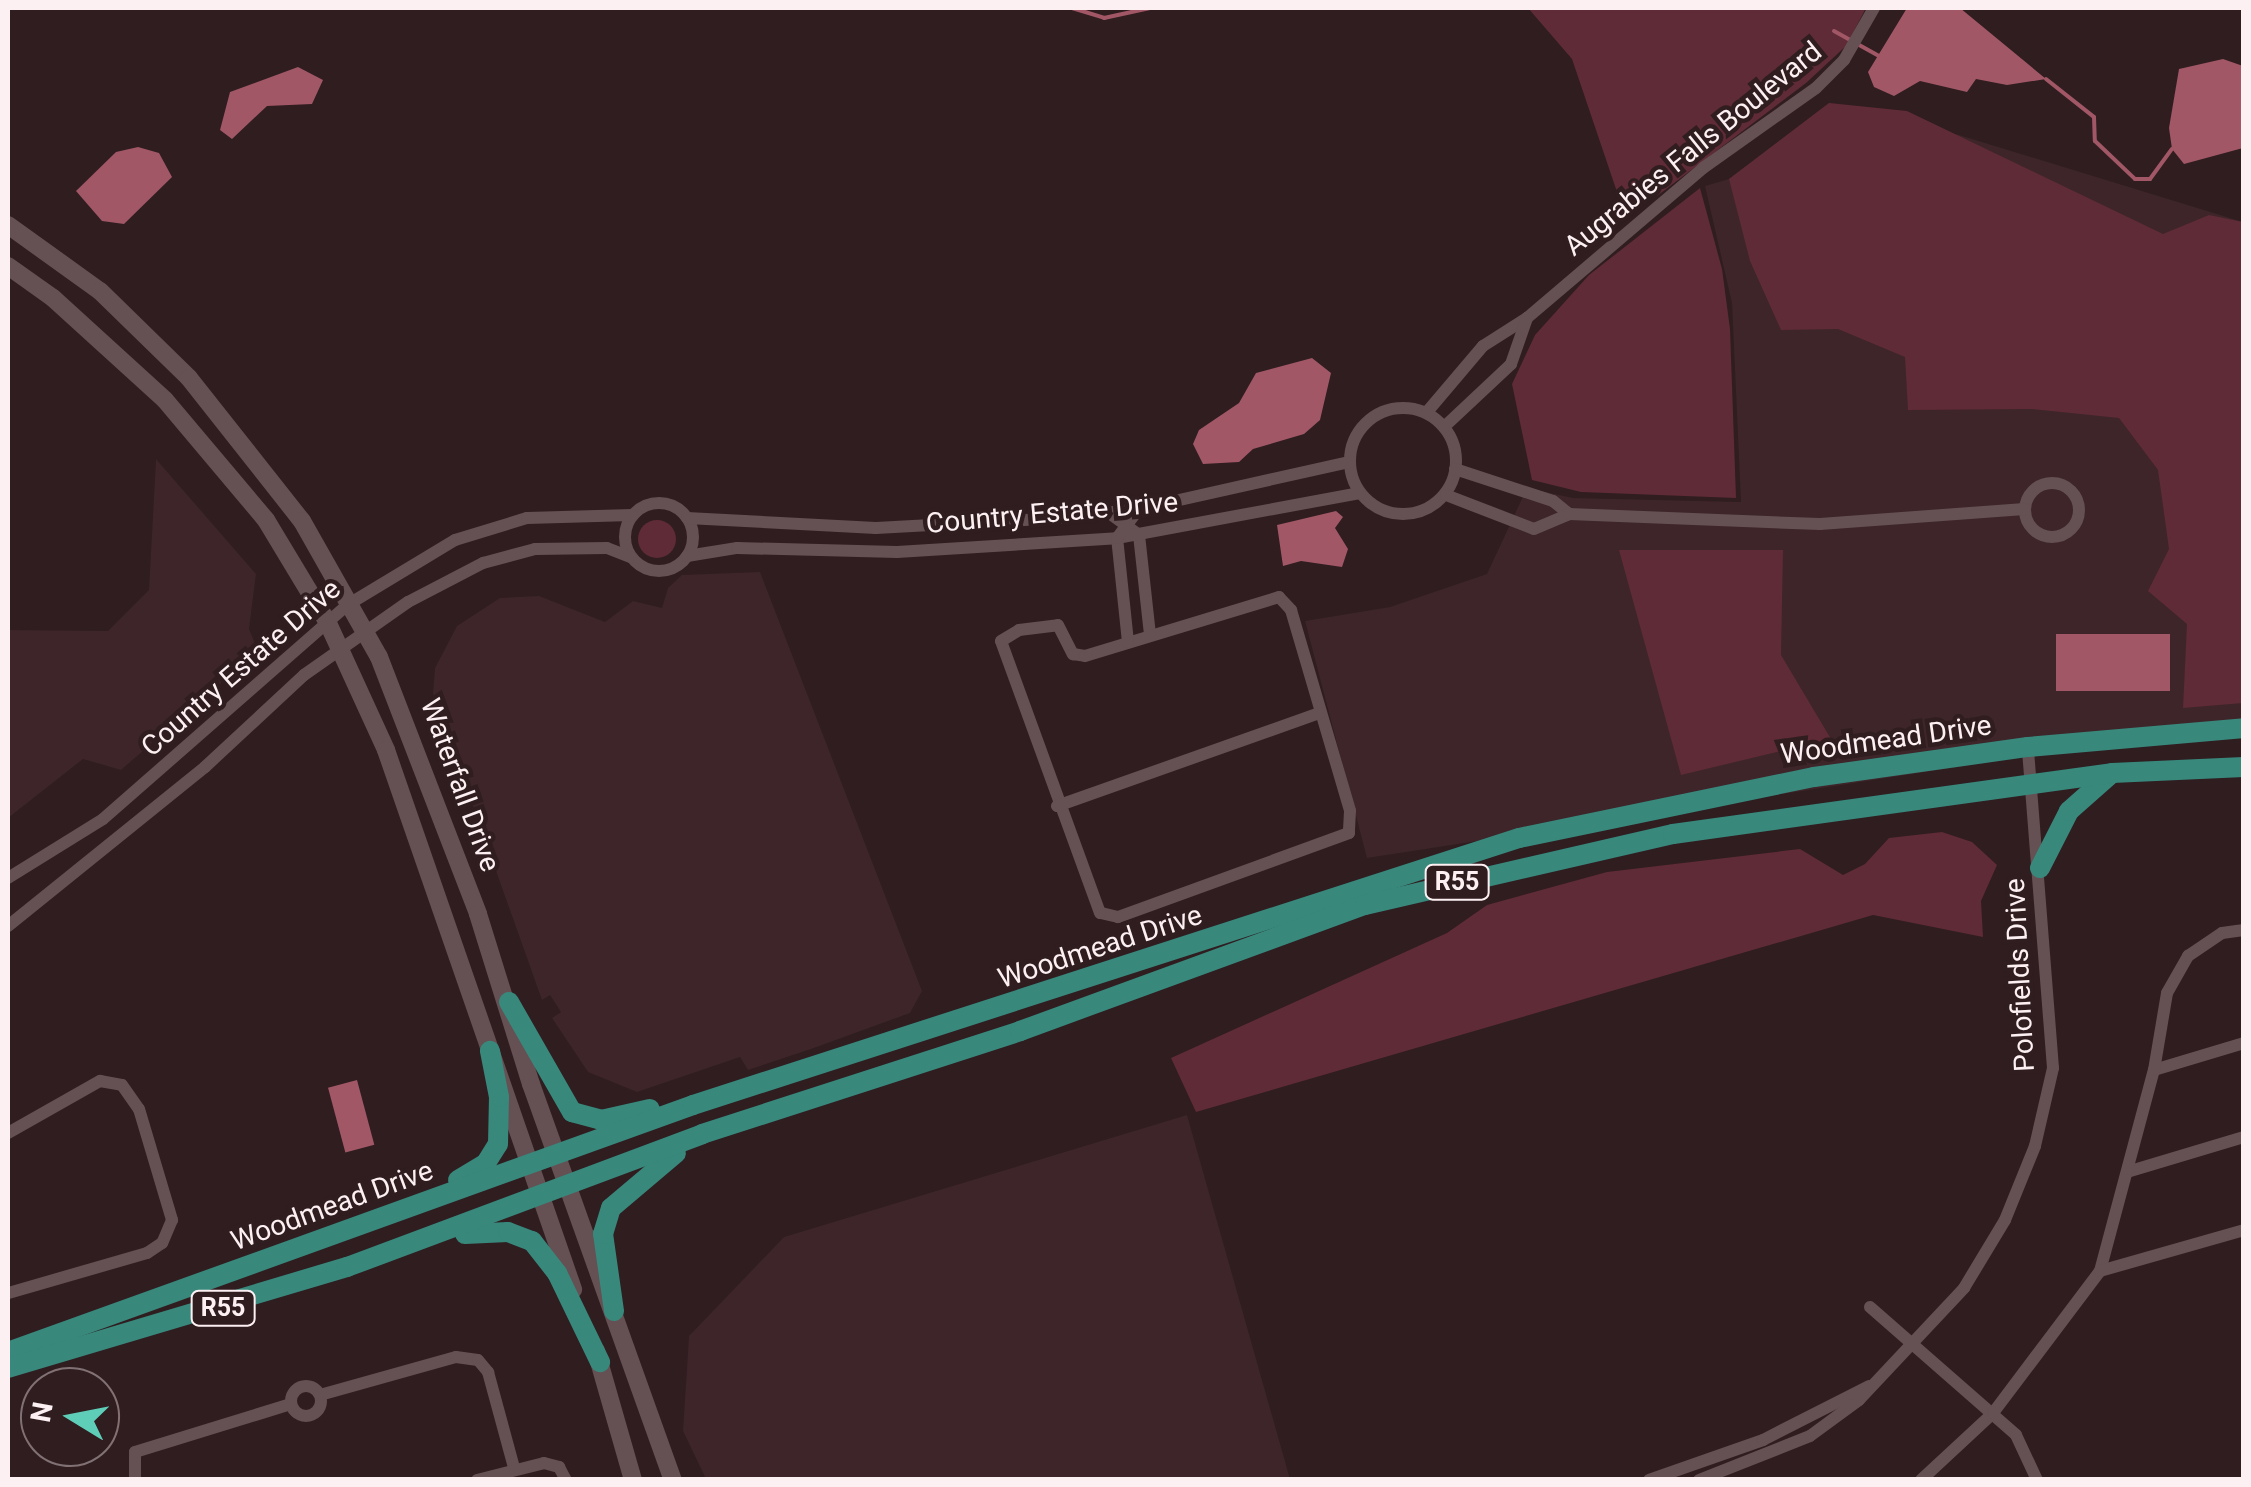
<!DOCTYPE html>
<html>
<head>
<meta charset="utf-8">
<style>
	body { margin:0 }
	#map { position:relative; width:2251px; height:1487px; overflow:hidden; background:#2f1d20; font-family:Roboto,sans-serif }
	div>[style] { position:absolute }
	.built>* { inset:0; background:#3d2529 }
	.green>* { inset:0; background:#5f2b36 }
	.round { border-radius:50% }
	.water>* { inset:0; background:#a15765; transform-origin:0 0 }
	.stream>* { height:4px; margin:-2px; padding:0 2px; transform-origin:2px; border-radius:2px; background:#a15765 }
	.street>* { height:12px; margin:-6px; padding:0 6px; transform-origin:6px; border-radius:6px; background:#655053 }
	.street>.ring { margin:-6px; padding:0; box-sizing:content-box; background:none; border:12px solid #655053; border-radius:50% }
	.secondary>* { height:18px; margin:-9px; padding:0 9px; transform-origin:9px; border-radius:9px; background:#655053 }
	.primary>* { height:20px; margin:-10px; padding:0 10px; transform-origin:10px; border-radius:10px; background:#38887c }
	span { translate:-50% -50%; white-space:nowrap; text-align:center; line-height:1.15; -webkit-text-stroke:9px #2f1d20; paint-order:stroke }
	.shield-label span { padding:2px 8px; background:#2f1d20; border:2px solid; border-radius:8px; -webkit-text-stroke-width:0 }
	.shield-label { font-size:25px; color:#fdf0f2; font-weight:700 }
	.street-label { font-size:28px; color:#fdf0f2 }
	.frame { position:absolute; inset:0; border:10px solid #fdf0f2; pointer-events:none }
	.north { position:absolute; left:20px; top:1367px; width:100px; height:100px; box-sizing:border-box; background:#2f1d20; border:2px solid #817174; border-radius:50%; rotate:280deg; font-size:28px; font-weight:700; line-height:40px; text-align:center; color:#fdf0f2 }
	.north::after { content:''; display:block; margin:auto; width:35px; height:45px; background:#5eceb8; clip-path:polygon(50% 0,100% 100%,50% 72%,0 100%) }
</style>
</head>
<body>
<div id="map">
	<div class="built">
		<i style="clip-path:polygon(1829px 103px,1959px 135px,2243px 222px,2243px 723px,1367px 858px,1305px 621px,1390px 607px,1487px 574px,1527px 488px,1573px 498px,1741px 502px,1732px 303px,1705px 186px,1729px 179px)"></i>
		<i style="clip-path:polygon(156px 459px,256px 574px,249px 629px,258px 651px,121px 770px,83px 759px,8px 818px,8px 630px,108px 631px,149px 590px)"></i>
		<i style="clip-path:polygon(760px 572px,922px 991px,910px 1013px,811px 1049px,748px 1070px,740px 1057px,637px 1092px,588px 1072px,552px 1018px,561px 1012px,550px 995px,542px 1000px,433px 694px,435px 668px,457px 626px,500px 598px,539px 596px,605px 622px,633px 601px,662px 608px,668px 588px,682px 575px)"></i>
		<i style="clip-path:polygon(1187px 1115px,1290px 1479px,706px 1479px,683px 1431px,689px 1336px,784px 1237px)"></i>
	</div>
	<div class="green">
		<i style="clip-path:polygon(1528px 8px,1866px 8px,1846px 46px,1806px 83px,1657px 196px,1617px 192px,1572px 59px)"></i>
		<i style="clip-path:polygon(1829px 103px,1907px 111px,2163px 234px,2209px 215px,2243px 222px,2243px 703px,2183px 708px,2187px 624px,2148px 591px,2169px 549px,2158px 470px,2119px 418px,2032px 409px,1908px 410px,1905px 357px,1838px 329px,1781px 330px,1750px 261px,1729px 179px)"></i>
		<i style="clip-path:polygon(1700px 188px,1722px 269px,1730px 329px,1736px 498px,1581px 492px,1532px 480px,1512px 384px,1535px 335px,1589px 275px)"></i>
		<i class="round" style="left:638px;top:520px;width:38px;height:38px"></i>
		<i style="clip-path:polygon(1619px 550px,1783px 550px,1781px 655px,1831px 739px,1681px 775px)"></i>
		<i style="clip-path:polygon(1942px 832px,1972px 842px,1997px 865px,1981px 901px,1983px 937px,1873px 915px,1196px 1112px,1171px 1058px,1447px 933px,1487px 905px,1607px 872px,1800px 849px,1843px 875px,1865px 864px,1889px 838px)"></i>
	</div>
	<div class="water">
		<i style="clip-path:polygon(1907px 8px,1960px 8px,2046px 79px,2007px 85px,1976px 79px,1967px 92px,1920px 81px,1894px 96px,1874px 87px,1868px 72px)"></i>
		<i style="clip-path:polygon(2223px 59px,2243px 66px,2243px 148px,2184px 164px,2172px 149px,2169px 128px,2179px 69px)"></i>
		<i style="clip-path:polygon(298px 67px,323px 80px,312px 104px,267px 106px,232px 139px,220px 130px,230px 92px)"></i>
		<i style="clip-path:polygon(138px 147px,159px 153px,172px 177px,124px 224px,102px 221px,76px 191px,116px 152px)"></i>
		<i style="clip-path:polygon(1312px 358px,1331px 373px,1320px 420px,1304px 434px,1253px 449px,1239px 462px,1203px 464px,1193px 444px,1199px 430px,1239px 403px,1256px 373px)"></i>
		<i style="clip-path:polygon(1336px 511px,1343px 517px,1335px 528px,1348px 549px,1342px 567px,1301px 561px,1283px 566px,1277px 525px)"></i>
		<i style="left:2170px;top:634px;width:57px;height:114px;rotate:90deg"></i>
		<i style="left:357px;top:1080px;width:67px;height:30px;rotate:75deg"></i>
	</div>
	<div class="stream">
		<i style="left:1072px;top:8px;width:34px;rotate:17deg"></i>
		<i style="left:1104px;top:18px;width:47px;rotate:-12.3deg"></i>
		<i style="left:1834px;top:31px;width:51px;rotate:29.1deg"></i>
		<i style="left:2046px;top:79px;width:61px;rotate:38.4deg"></i>
		<i style="left:2094px;top:117px;width:24px;rotate:88deg"></i>
		<i style="left:2095px;top:141px;width:55px;rotate:43.5deg"></i>
		<i style="left:2135px;top:179px;width:15px"></i>
		<i style="left:2150px;top:179px;width:37px;rotate:-54deg"></i>
	</div>
	<div class="street">
		<i class="ring" style="left:1350px;top:408px;width:94px;height:94px"></i>
		<i style="left:1427px;top:412px;width:87px;rotate:-49.7deg"></i>
		<i style="left:1483px;top:346px;width:52px;rotate:-32.5deg"></i>
		<i style="left:1527px;top:318px;width:231px;rotate:-40.4deg"></i>
		<i style="left:1703px;top:168px;width:138px;rotate:-35.3deg"></i>
		<i style="left:1816px;top:88px;width:40px;rotate:-45deg"></i>
		<i style="left:1844px;top:60px;width:60px;rotate:-60deg"></i>
		<i style="left:1444px;top:427px;width:92px;rotate:-43.2deg"></i>
		<i style="left:1511px;top:364px;width:49px;rotate:-70.8deg"></i>
		<i style="left:1455px;top:469px;width:103px;rotate:18.1deg"></i>
		<i style="left:1553px;top:501px;width:21px;rotate:39deg"></i>
		<i class="ring" style="left:2025px;top:483px;width:42px;height:42px"></i>
		<i style="left:1446px;top:495px;width:94px;rotate:21.1deg"></i>
		<i style="left:1534px;top:529px;width:38px;rotate:-23deg"></i>
		<i style="left:1569px;top:514px;width:251px;rotate:2.3deg"></i>
		<i style="left:1820px;top:524px;width:205px;rotate:-4.2deg"></i>
		<i class="ring" style="left:625px;top:503px;width:56px;height:56px"></i>
		<i style="left:1109px;top:513px;width:37px;rotate:36deg"></i>
		<i style="left:1139px;top:535px;width:101px;rotate:83.7deg"></i>
		<i style="left:687px;top:518px;width:189px;rotate:3deg"></i>
		<i style="left:876px;top:528px;width:183px;rotate:-3.1deg"></i>
		<i style="left:1059px;top:518px;width:81px;rotate:-6.4deg"></i>
		<i style="left:1139px;top:509px;width:216px;rotate:-12.6deg"></i>
		<i style="left:687px;top:556px;width:51px;rotate:-9.1deg"></i>
		<i style="left:737px;top:548px;width:160px;rotate:1.4deg"></i>
		<i style="left:897px;top:552px;width:220px;rotate:-3.6deg"></i>
		<i style="left:1117px;top:538px;width:247px;rotate:-10.5deg"></i>
		<i style="left:1279px;top:597px;width:18px;rotate:47deg"></i>
		<i style="left:1291px;top:610px;width:209px;rotate:73.6deg"></i>
		<i style="left:1350px;top:811px;width:22px;rotate:93deg"></i>
		<i style="left:1349px;top:833px;width:246px;rotate:160deg"></i>
		<i style="left:1118px;top:917px;width:18px;rotate:-167deg"></i>
		<i style="left:1100px;top:913px;width:289px;rotate:-110deg"></i>
		<i style="left:1001px;top:641px;width:21px;rotate:-31deg"></i>
		<i style="left:1019px;top:630px;width:39px;rotate:-7deg"></i>
		<i style="left:1058px;top:625px;width:33px;rotate:63deg"></i>
		<i style="left:1073px;top:654px;width:12px;rotate:9deg"></i>
		<i style="left:1085px;top:656px;width:203px;rotate:-16.9deg"></i>
		<i style="left:1128px;top:642px;width:105px;rotate:-96deg"></i>
		<i style="left:1117px;top:538px;width:36px;rotate:-53deg"></i>
		<i style="left:1057px;top:806px;width:278px;rotate:-19.5deg"></i>
		<i style="left:8px;top:878px;width:112px;rotate:-31.8deg"></i>
		<i style="left:103px;top:819px;width:327px;rotate:-41.2deg"></i>
		<i style="left:349px;top:604px;width:124px;rotate:-31.1deg"></i>
		<i style="left:455px;top:540px;width:75px;rotate:-17deg"></i>
		<i style="left:527px;top:518px;width:105px;rotate:-1.6deg"></i>
		<i style="left:8px;top:926px;width:253px;rotate:-38.9deg"></i>
		<i style="left:205px;top:767px;width:135px;rotate:-42.9deg"></i>
		<i style="left:304px;top:675px;width:127px;rotate:-35.1deg"></i>
		<i style="left:408px;top:602px;width:85px;rotate:-27.5deg"></i>
		<i style="left:483px;top:563px;width:54px;rotate:-15.1deg"></i>
		<i style="left:535px;top:549px;width:72px;rotate:-0.8deg"></i>
		<i style="left:607px;top:548px;width:26px;rotate:21deg"></i>
		<i style="left:2154px;top:1070px;width:94px;rotate:-16.7deg"></i>
		<i style="left:8px;top:1133px;width:106px;rotate:-29.5deg"></i>
		<i style="left:100px;top:1081px;width:22px;rotate:10deg"></i>
		<i style="left:122px;top:1085px;width:29px;rotate:55deg"></i>
		<i style="left:139px;top:1109px;width:116px;rotate:73.4deg"></i>
		<i style="left:172px;top:1220px;width:25px;rotate:113deg"></i>
		<i style="left:162px;top:1243px;width:18px;rotate:146deg"></i>
		<i style="left:147px;top:1253px;width:145px;rotate:163.9deg"></i>
		<i style="left:2127px;top:1172px;width:122px;rotate:-16.7deg"></i>
		<i style="left:2100px;top:1271px;width:208px;rotate:-75deg"></i>
		<i style="left:2154px;top:1070px;width:78px;rotate:-80.4deg"></i>
		<i style="left:2167px;top:993px;width:43px;rotate:-60.4deg"></i>
		<i style="left:2188px;top:956px;width:41px;rotate:-34.1deg"></i>
		<i style="left:2222px;top:933px;width:22px;rotate:-8deg"></i>
		<i style="left:1870px;top:1307px;width:194px;rotate:41.2deg"></i>
		<i style="left:2016px;top:1435px;width:50px;rotate:65deg"></i>
		<i class="ring" style="left:291px;top:1386px;width:18px;height:18px"></i>
		<i style="left:320px;top:1395px;width:141px;rotate:-15.6deg"></i>
		<i style="left:456px;top:1357px;width:22px;rotate:8deg"></i>
		<i style="left:478px;top:1360px;width:16px;rotate:50deg"></i>
		<i style="left:488px;top:1372px;width:99px;rotate:74.8deg"></i>
		<i style="left:135px;top:1480px;width:28px;rotate:-90deg"></i>
		<i style="left:135px;top:1452px;width:163px;rotate:-17.1deg"></i>
		<i style="left:477px;top:1480px;width:69px;rotate:-14.2deg"></i>
		<i style="left:544px;top:1463px;width:16px;rotate:15deg"></i>
		<i style="left:559px;top:1467px;width:15px;rotate:62deg"></i>
		<i style="left:1649px;top:1480px;width:121px;rotate:-19.3deg"></i>
		<i style="left:1763px;top:1440px;width:119px;rotate:-27deg"></i>
		<i style="left:1699px;top:1480px;width:119px;rotate:-21.6deg"></i>
		<i style="left:1810px;top:1436px;width:61px;rotate:-36.3deg"></i>
		<i style="left:1859px;top:1400px;width:154px;rotate:-46.8deg"></i>
		<i style="left:1964px;top:1288px;width:79px;rotate:-58.9deg"></i>
		<i style="left:2005px;top:1220px;width:80px;rotate:-67.9deg"></i>
		<i style="left:2035px;top:1146px;width:80px;rotate:-77deg"></i>
		<i style="left:2053px;top:1068px;width:322px;rotate:-94.5deg"></i>
		<i style="left:1921px;top:1480px;width:98px;rotate:-42.9deg"></i>
		<i style="left:1993px;top:1413px;width:178px;rotate:-53deg"></i>
		<i style="left:2100px;top:1271px;width:150px;rotate:-15.9deg"></i>
	</div>
	<div class="secondary">
		<i style="left:8px;top:225px;width:113px;rotate:35.7deg"></i>
		<i style="left:100px;top:291px;width:124px;rotate:44.3deg"></i>
		<i style="left:189px;top:378px;width:182px;rotate:51.7deg"></i>
		<i style="left:302px;top:521px;width:156px;rotate:60.5deg"></i>
		<i style="left:379px;top:657px;width:275px;rotate:68.9deg"></i>
		<i style="left:478px;top:914px;width:178px;rotate:72.7deg"></i>
		<i style="left:531px;top:1084px;width:421px;rotate:70.3deg"></i>
		<i style="left:8px;top:266px;width:55px;rotate:35.4deg"></i>
		<i style="left:53px;top:298px;width:151px;rotate:42.3deg"></i>
		<i style="left:165px;top:400px;width:157px;rotate:49.9deg"></i>
		<i style="left:266px;top:520px;width:118px;rotate:58.9deg"></i>
		<i style="left:327px;top:621px;width:142px;rotate:65.4deg"></i>
		<i style="left:386px;top:750px;width:571px;rotate:70.87deg"></i>
		<i style="left:596px;top:1351px;width:134px;rotate:74deg"></i>
	</div>
	<div class="primary">
		<i style="left:2040px;top:868px;width:64px;rotate:-63deg"></i>
		<i style="left:2069px;top:811px;width:57px;rotate:-41.5deg"></i>
		<i style="left:509px;top:1002px;width:127px;rotate:60.2deg"></i>
		<i style="left:572px;top:1112px;width:30px;rotate:15deg"></i>
		<i style="left:601px;top:1120px;width:50px;rotate:-12.7deg"></i>
		<i style="left:458px;top:1180px;width:33px;rotate:-31deg"></i>
		<i style="left:486px;top:1163px;width:22px;rotate:-58deg"></i>
		<i style="left:498px;top:1144px;width:47px;rotate:-88.8deg"></i>
		<i style="left:499px;top:1097px;width:47px;rotate:-101.1deg"></i>
		<i style="left:465px;top:1234px;width:43px;rotate:-2.7deg"></i>
		<i style="left:508px;top:1232px;width:26px;rotate:21deg"></i>
		<i style="left:532px;top:1241px;width:41px;rotate:52deg"></i>
		<i style="left:557px;top:1273px;width:99px;rotate:64.2deg"></i>
		<i style="left:614px;top:1311px;width:78px;rotate:-98.1deg"></i>
		<i style="left:603px;top:1234px;width:27px;rotate:-73deg"></i>
		<i style="left:611px;top:1208px;width:85px;rotate:-40.2deg"></i>
		<i style="left:8px;top:1352px;width:728px;rotate:-19.83deg"></i>
		<i style="left:693px;top:1105px;width:868px;rotate:-17.91deg"></i>
		<i style="left:1519px;top:838px;width:301px;rotate:-11.7deg"></i>
		<i style="left:1814px;top:777px;width:216px;rotate:-8deg"></i>
		<i style="left:2028px;top:747px;width:217px;rotate:-5deg"></i>
		<i style="left:8px;top:1368px;width:354px;rotate:-16.6deg"></i>
		<i style="left:347px;top:1267px;width:379px;rotate:-20.5deg"></i>
		<i style="left:702px;top:1134px;width:334px;rotate:-17.9deg"></i>
		<i style="left:1020px;top:1031px;width:367px;rotate:-20.1deg"></i>
		<i style="left:1365px;top:905px;width:316px;rotate:-13deg"></i>
		<i style="left:1673px;top:834px;width:443px;rotate:-7.9deg"></i>
		<i style="left:2112px;top:773px;width:132px;rotate:-2.6deg"></i>
	</div>
	<div class="shield-label">
		<span style="left:1457px;top:882px">R55</span>
		<span style="left:223px;top:1308px">R55</span>
	</div>
	<div class="street-label">
		<span style="left:1693px;top:149px;rotate:-39deg">Augrabies Falls Boulevard</span>
		<span style="left:1052px;top:513px;rotate:-5deg">Country Estate Drive</span>
		<span style="left:241px;top:668px;rotate:-41deg">Country Estate Drive</span>
		<span style="left:1886px;top:740px;rotate:-8deg">Woodmead Drive</span>
		<span style="left:460px;top:785px;rotate:70deg">Waterfall Drive</span>
		<span style="left:1100px;top:947px;rotate:-18deg">Woodmead Drive</span>
		<span style="left:2020px;top:975px;rotate:-93deg">Polofields Drive</span>
		<span style="left:332px;top:1206px;rotate:-20deg">Woodmead Drive</span>
	</div>
	<div class="frame"></div>
	<div class="north">N</div>
</div>
</body>
</html>
